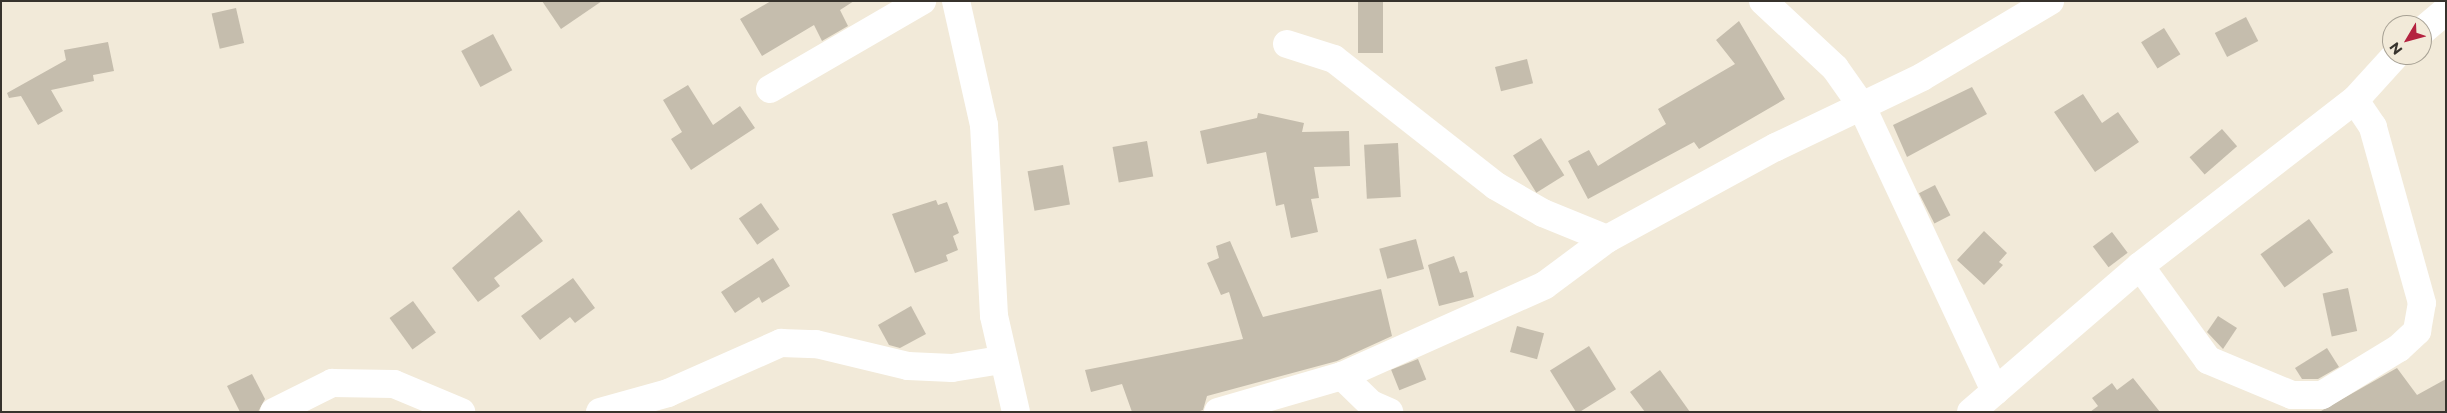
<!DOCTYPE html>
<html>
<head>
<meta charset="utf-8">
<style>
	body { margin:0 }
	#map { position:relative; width:2447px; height:413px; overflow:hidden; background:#f2ead9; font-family:Montserrat,sans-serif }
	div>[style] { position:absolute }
	.building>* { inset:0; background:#c5bdad; transform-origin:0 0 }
	.minor>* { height:28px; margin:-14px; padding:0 14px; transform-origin:14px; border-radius:14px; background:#fff }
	span { translate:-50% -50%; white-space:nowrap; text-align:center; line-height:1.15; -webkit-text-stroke:4px #f2ead9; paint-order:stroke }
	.frame { position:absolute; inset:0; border:2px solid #37332d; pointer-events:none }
	.north { position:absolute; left:2382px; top:15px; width:50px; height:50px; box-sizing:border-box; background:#f2ead9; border:1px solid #a7a194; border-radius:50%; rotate:233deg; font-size:14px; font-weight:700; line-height:20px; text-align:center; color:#37332d }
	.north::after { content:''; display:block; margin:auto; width:18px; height:22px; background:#b42240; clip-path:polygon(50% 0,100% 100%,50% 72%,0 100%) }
</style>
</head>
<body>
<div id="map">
	<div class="building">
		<i style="clip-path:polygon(542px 1px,602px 1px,561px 29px)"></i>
		<i style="clip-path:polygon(771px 1px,854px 1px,840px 10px,848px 26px,822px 41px,814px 25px,762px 56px,740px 19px)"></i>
		<i style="left:1358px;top:1px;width:25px;height:52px"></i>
		<i style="left:236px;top:8px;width:36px;height:25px;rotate:77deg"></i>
		<i style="left:2246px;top:17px;width:27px;height:35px;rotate:63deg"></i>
		<i style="clip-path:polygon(1739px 21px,1785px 99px,1699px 149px,1694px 142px,1588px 199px,1568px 161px,1589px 150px,1598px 166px,1666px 124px,1658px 109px,1735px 64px,1716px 40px)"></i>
		<i style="left:2164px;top:28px;width:31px;height:27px;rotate:58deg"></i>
		<i style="left:493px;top:34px;width:41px;height:36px;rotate:62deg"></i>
		<i style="clip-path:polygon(108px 42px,114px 71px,93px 75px,94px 81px,51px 90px,63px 111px,38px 125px,21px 96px,9px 98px,7px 93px,66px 60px,64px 50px)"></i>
		<i style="left:1527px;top:59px;width:25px;height:33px;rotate:76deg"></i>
		<i style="clip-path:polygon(688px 85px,713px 125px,740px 106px,755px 128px,691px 170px,671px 139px,682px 132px,663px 100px)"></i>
		<i style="clip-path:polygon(1972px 87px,1987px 114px,1907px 157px,1893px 125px)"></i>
		<i style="clip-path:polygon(2083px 94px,2102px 123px,2118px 112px,2139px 142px,2095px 172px,2054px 112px)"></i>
		<i style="clip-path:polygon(1258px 113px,1304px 123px,1302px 132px,1349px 131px,1350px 166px,1314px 167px,1319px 198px,1311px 199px,1318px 232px,1291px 238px,1284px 204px,1276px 206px,1266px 152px,1207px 164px,1200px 131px,1257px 118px)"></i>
		<i style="left:2222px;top:129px;width:23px;height:43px;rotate:49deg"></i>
		<i style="left:1541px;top:138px;width:44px;height:33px;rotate:58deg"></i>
		<i style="left:1147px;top:141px;width:36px;height:35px;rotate:80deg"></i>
		<i style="left:1398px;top:143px;width:54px;height:34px;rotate:87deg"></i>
		<i style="left:1063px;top:165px;width:40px;height:36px;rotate:80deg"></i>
		<i style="left:1935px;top:185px;width:34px;height:18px;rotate:63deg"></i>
		<i style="clip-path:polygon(936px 200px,938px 205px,947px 202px,959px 233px,953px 236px,958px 250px,946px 255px,948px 261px,915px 273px,892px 214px)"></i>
		<i style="left:761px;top:203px;width:32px;height:27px;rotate:55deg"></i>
		<i style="clip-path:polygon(519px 210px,543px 241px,494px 278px,500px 286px,478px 302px,452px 268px)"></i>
		<i style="left:2309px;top:219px;width:41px;height:60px;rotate:54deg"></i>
		<i style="clip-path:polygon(1984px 231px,2007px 253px,1999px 262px,2003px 265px,1984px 285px,1957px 260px)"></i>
		<i style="left:2112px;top:232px;width:26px;height:24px;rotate:53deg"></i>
		<i style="left:1416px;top:239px;width:31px;height:38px;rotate:75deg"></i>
		<i style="clip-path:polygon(1230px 241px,1263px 317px,1381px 289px,1392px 336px,1337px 361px,1207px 396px,1203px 410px,1197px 412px,1132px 412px,1122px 384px,1091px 392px,1085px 370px,1243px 339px,1229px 292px,1221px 295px,1207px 263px,1219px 258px,1216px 246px)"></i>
		<i style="clip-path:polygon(1454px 256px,1460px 273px,1467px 271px,1474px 297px,1439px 306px,1428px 265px)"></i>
		<i style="clip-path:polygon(773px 258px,790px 286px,762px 303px,759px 297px,735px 313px,721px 292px)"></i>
		<i style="clip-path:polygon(573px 278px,595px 308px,575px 323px,570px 317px,540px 340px,521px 316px)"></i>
		<i style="left:2348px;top:288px;width:44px;height:26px;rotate:78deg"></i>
		<i style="left:413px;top:301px;width:39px;height:29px;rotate:54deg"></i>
		<i style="clip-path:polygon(911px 306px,926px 334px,900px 348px,889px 345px,878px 325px)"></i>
		<i style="clip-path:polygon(2218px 316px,2237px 328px,2223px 349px,2207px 332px)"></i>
		<i style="left:1517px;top:326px;width:28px;height:27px;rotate:15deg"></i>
		<i style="left:1589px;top:346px;width:51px;height:46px;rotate:58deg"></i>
		<i style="clip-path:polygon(2327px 348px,2339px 367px,2318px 379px,2302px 379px,2295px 368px)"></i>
		<i style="left:1418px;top:359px;width:22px;height:29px;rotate:68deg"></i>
		<i style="clip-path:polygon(2397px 368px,2417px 395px,2446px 379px,2446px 412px,2321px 411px)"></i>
		<i style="clip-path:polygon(1660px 370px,1690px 412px,1645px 412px,1630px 392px)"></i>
		<i style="clip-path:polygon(252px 374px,265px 399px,258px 412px,240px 412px,227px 386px)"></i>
		<i style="clip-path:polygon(2133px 378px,2160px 412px,2090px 412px,2098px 406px,2092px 398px,2112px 383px,2117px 390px)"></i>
	</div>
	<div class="minor">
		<i style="left:956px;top:1px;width:127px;rotate:77.3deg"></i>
		<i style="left:984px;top:125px;width:191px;rotate:87deg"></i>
		<i style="left:994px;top:316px;width:98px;rotate:77.1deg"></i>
		<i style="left:1763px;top:1px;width:98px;rotate:42.9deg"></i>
		<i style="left:1835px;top:68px;width:45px;rotate:54.9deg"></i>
		<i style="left:1861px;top:105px;width:316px;rotate:64.9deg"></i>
		<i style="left:2422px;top:31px;width:31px;rotate:-40deg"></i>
		<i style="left:1287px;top:44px;width:49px;rotate:17.7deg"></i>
		<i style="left:1334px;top:59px;width:206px;rotate:38.1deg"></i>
		<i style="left:1496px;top:186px;width:54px;rotate:29.9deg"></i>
		<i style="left:1543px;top:213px;width:69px;rotate:22.1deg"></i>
		<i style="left:770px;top:89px;width:176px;rotate:-30.1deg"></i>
		<i style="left:2140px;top:266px;width:116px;rotate:54.1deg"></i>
		<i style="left:2208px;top:360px;width:91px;rotate:22.6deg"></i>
		<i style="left:2292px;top:395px;width:30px"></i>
		<i style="left:2322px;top:395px;width:90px;rotate:-31.4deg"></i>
		<i style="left:2399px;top:348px;width:25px;rotate:-43deg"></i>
		<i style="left:2417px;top:331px;width:28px;rotate:-80deg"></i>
		<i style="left:2422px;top:303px;width:183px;rotate:-105.6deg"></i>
		<i style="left:2373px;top:127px;width:32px;rotate:-124deg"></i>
		<i style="left:1342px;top:376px;width:40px;rotate:44deg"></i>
		<i style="left:1371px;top:404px;width:20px;rotate:24deg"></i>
		<i style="left:274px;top:412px;width:65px;rotate:-26.6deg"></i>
		<i style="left:332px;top:383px;width:62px;rotate:0.9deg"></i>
		<i style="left:394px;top:384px;width:73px;rotate:22.7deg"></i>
		<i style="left:600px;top:412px;width:71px;rotate:-15.6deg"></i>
		<i style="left:668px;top:393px;width:124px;rotate:-23.9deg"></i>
		<i style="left:781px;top:343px;width:35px;rotate:2deg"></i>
		<i style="left:816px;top:344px;width:95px;rotate:13.4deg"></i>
		<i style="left:908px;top:366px;width:44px;rotate:2.6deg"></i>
		<i style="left:952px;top:368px;width:50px;rotate:-9.3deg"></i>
		<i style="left:1218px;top:412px;width:129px;rotate:-16.2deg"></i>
		<i style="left:1342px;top:376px;width:222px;rotate:-24.1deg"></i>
		<i style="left:1545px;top:285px;width:77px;rotate:-36.6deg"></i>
		<i style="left:1607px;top:239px;width:192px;rotate:-28.6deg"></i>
		<i style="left:1776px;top:147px;width:162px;rotate:-25.6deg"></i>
		<i style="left:1922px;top:77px;width:149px;rotate:-30.7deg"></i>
		<i style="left:1971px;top:412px;width:223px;rotate:-40.8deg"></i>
		<i style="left:2140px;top:266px;width:272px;rotate:-37.7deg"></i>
		<i style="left:2355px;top:100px;width:61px;rotate:-47.7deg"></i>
	</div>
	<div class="frame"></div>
	<div class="north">N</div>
</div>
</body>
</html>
